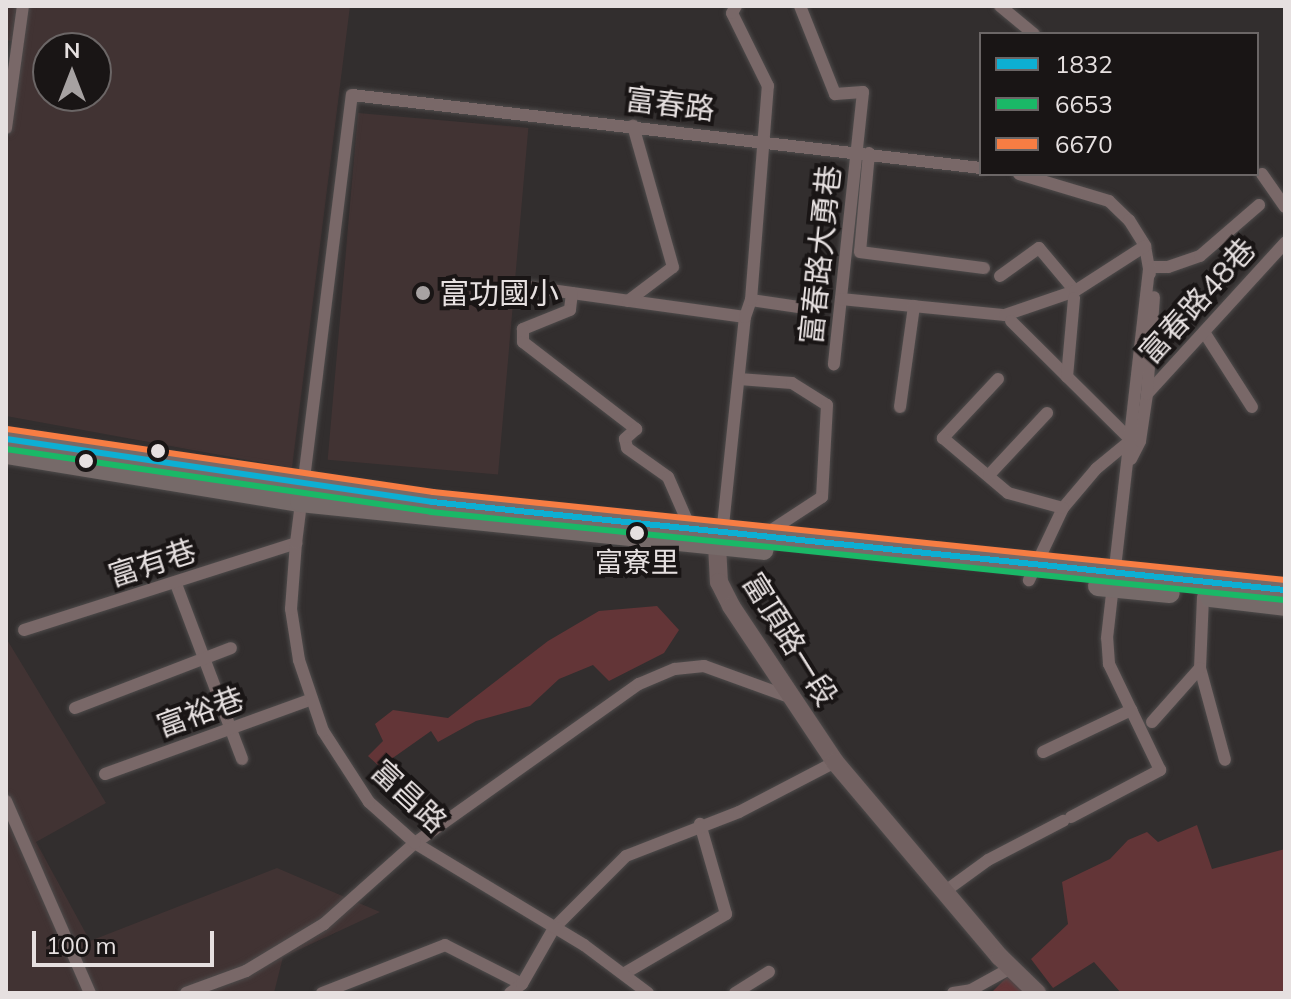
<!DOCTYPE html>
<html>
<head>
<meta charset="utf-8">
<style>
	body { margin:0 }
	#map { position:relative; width:1291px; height:999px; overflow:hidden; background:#322e2e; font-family:Mulish,"Noto Sans TC",sans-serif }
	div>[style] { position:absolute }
	.built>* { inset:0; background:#413333; transform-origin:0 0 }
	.green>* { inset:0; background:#633537 }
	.roads { filter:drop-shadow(0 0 2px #4e4b4b) drop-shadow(0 0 2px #4e4b4b) }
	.street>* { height:12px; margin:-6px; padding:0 6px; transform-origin:6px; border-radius:6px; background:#796868 }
	.secondary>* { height:18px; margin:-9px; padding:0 9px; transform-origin:9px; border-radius:9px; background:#726161 }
	.primary>* { height:20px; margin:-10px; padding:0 10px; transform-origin:10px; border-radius:10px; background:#766a69 }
	.bus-1>* { height:6px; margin:-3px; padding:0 3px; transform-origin:3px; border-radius:3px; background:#0dafd3 }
	.bus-2>* { height:6px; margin:-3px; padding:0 3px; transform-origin:3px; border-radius:3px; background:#1ab867 }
	.bus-3>* { height:6px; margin:-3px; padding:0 3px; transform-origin:3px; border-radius:3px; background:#f77d43 }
	.dots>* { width:22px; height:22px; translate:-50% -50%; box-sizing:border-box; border:4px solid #191515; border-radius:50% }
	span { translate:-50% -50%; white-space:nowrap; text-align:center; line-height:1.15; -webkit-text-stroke:8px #191515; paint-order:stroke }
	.bus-label { font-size:28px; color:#e6e0e0 }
	.street-label { font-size:30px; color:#e6e0e0 }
	.poi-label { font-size:30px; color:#e6e0e0 }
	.left { translate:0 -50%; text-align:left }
	.frame { position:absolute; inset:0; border:8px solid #e6e0e0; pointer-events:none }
	.legend { position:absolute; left:979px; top:32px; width:280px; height:144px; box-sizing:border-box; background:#191515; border:2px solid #6b6666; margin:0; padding:10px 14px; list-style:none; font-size:24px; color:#e6e0e0 }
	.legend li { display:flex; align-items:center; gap:16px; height:40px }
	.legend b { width:40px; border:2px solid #6b6666 }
	.north { position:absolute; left:32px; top:32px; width:80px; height:80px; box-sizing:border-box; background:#191515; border:2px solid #6b6666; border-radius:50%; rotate:0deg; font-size:22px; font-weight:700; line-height:32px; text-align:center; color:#e6e0e0 }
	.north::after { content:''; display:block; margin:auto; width:28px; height:36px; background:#a7a2a2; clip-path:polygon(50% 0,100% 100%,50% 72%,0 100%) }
	.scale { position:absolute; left:32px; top:931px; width:182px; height:36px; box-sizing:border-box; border:4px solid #e6e0e0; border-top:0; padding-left:10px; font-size:24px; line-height:28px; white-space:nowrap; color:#e6e0e0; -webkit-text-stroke:6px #191515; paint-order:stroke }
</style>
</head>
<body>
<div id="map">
	<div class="built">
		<i style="clip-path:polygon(evenodd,6px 6px,350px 6px,292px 468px,6px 416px,6px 150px,24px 44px,6px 40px,6px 6px,48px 48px,96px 48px,96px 96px,48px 96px,48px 48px)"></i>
		<i style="left:358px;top:113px;width:171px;height:348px;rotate:5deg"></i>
		<i style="clip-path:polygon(6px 638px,106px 803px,36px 842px,90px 941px,277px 868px,380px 912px,283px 957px,274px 993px,6px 993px)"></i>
	</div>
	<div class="green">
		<i style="clip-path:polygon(657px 606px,679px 630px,664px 653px,609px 681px,593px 665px,559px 679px,530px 706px,476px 721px,438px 742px,431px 731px,380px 767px,368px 756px,383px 741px,375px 724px,393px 710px,448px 718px,548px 641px,599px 611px)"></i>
		<i style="clip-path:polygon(1197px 825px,1212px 869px,1285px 849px,1285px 993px,1121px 993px,1094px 962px,1053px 988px,1031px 959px,1068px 924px,1062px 882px,1110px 859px,1128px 840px,1147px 832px,1158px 842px)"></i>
		<i style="clip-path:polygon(1012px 972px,1030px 993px,991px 993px)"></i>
	</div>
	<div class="roads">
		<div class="street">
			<i style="left:800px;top:6px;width:95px;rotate:68.3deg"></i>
			<i style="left:835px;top:94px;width:28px;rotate:-4deg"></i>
			<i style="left:863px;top:92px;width:274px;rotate:96.1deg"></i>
			<i style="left:1000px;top:6px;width:44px;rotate:39.5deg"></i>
			<i style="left:6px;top:128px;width:123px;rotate:-82.1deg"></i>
			<i style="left:869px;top:153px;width:99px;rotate:95.2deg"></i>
			<i style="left:860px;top:252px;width:125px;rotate:7.4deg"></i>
			<i style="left:1019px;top:174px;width:94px;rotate:16.7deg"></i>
			<i style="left:1109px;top:201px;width:28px;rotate:44deg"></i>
			<i style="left:1129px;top:220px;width:31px;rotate:58deg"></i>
			<i style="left:1145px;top:246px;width:28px;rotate:80deg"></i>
			<i style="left:1262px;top:174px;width:40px;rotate:55.1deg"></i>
			<i style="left:1149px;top:267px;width:19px"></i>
			<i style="left:1168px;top:267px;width:34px;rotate:-19deg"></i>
			<i style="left:1200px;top:256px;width:78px;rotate:-40.8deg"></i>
			<i style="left:1000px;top:276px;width:48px;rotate:-35.7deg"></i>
			<i style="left:1039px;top:248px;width:56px;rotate:50.1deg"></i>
			<i style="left:529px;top:287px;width:218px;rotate:7.9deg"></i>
			<i style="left:572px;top:293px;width:17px;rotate:97deg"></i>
			<i style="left:570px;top:310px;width:51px;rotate:158deg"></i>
			<i style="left:523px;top:329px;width:13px;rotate:90deg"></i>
			<i style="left:523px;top:342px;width:143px;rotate:37.6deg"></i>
			<i style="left:636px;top:429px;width:15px;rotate:138deg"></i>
			<i style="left:625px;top:439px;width:9px;rotate:77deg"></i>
			<i style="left:627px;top:448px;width:50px;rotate:35.3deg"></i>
			<i style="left:668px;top:477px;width:52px;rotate:66.4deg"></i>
			<i style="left:841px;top:299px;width:165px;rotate:5.6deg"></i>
			<i style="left:1005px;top:315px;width:74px;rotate:-18.9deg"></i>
			<i style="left:1075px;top:291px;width:83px;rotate:-32.7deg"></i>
			<i style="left:751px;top:300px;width:55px;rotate:8.4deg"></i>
			<i style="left:628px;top:301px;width:56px;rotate:-37.1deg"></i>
			<i style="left:673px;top:267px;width:147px;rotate:-105.8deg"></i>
			<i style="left:1011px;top:321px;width:169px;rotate:44.8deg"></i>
			<i style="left:1131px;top:440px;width:45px;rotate:140.4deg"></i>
			<i style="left:1096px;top:469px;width:51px;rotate:130.2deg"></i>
			<i style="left:1063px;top:508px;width:80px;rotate:115.3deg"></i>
			<i style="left:1204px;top:332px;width:89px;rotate:57.4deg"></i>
			<i style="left:1067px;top:377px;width:79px;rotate:-84.9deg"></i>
			<i style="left:739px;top:379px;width:53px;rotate:4.3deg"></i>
			<i style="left:792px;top:383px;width:41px;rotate:32.2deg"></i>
			<i style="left:827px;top:405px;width:92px;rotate:93.1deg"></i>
			<i style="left:822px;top:497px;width:69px;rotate:146.8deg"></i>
			<i style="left:998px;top:379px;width:81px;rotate:133deg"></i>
			<i style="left:943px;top:438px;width:85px;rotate:40.2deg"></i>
			<i style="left:1008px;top:493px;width:57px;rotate:15.3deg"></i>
			<i style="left:1147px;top:394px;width:205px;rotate:-47.6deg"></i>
			<i style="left:900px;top:407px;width:102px;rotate:-82.1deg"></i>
			<i style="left:1131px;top:459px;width:20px;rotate:-63deg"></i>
			<i style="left:1140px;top:441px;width:48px;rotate:-81.5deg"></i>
			<i style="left:1147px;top:394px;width:97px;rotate:-85.9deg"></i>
			<i style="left:989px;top:475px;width:85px;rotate:-46.9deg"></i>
			<i style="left:722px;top:535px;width:219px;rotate:-84deg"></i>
			<i style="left:745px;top:317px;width:18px;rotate:-71deg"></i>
			<i style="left:751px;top:300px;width:215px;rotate:-85.5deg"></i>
			<i style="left:768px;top:86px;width:81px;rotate:-116.3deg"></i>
			<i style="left:732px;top:13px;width:8px;rotate:-60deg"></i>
			<i style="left:176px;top:584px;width:187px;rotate:69.3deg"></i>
			<i style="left:1203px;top:597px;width:71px;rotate:92.4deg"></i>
			<i style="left:1200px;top:668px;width:95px;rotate:74.8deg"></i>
			<i style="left:24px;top:630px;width:286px;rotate:-17.7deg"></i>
			<i style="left:75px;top:708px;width:167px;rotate:-21deg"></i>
			<i style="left:1152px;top:722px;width:72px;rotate:-48.4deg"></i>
			<i style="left:1043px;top:752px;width:98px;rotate:-25.5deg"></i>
			<i style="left:105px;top:774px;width:220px;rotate:-19.9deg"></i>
			<i style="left:6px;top:801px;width:210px;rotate:66.4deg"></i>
			<i style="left:1071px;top:817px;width:101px;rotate:-27.8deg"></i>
			<i style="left:1160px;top:770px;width:118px;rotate:-115.7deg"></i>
			<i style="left:1109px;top:664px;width:26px;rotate:-94deg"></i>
			<i style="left:1107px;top:638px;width:373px;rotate:-83.5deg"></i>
			<i style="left:944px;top:892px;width:54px;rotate:-36deg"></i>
			<i style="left:988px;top:860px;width:85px;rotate:-27.5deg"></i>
			<i style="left:625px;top:973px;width:117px;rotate:-30.3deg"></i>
			<i style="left:726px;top:914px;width:94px;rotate:-106.1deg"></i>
			<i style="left:186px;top:993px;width:64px;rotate:-20.1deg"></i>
			<i style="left:246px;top:971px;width:91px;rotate:-31.1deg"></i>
			<i style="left:324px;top:924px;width:122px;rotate:-41.7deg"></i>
			<i style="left:415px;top:843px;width:275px;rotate:-35.4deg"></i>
			<i style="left:639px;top:684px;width:39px;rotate:-23deg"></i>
			<i style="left:675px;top:669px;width:29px;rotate:-6deg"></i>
			<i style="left:704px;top:666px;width:94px;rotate:20deg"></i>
			<i style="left:322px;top:993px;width:132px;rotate:-21.3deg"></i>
			<i style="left:445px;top:945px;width:86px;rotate:26.9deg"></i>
			<i style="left:510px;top:993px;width:15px;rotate:-37deg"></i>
			<i style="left:522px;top:984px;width:64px;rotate:-60.3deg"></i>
			<i style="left:554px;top:928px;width:102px;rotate:-45deg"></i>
			<i style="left:626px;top:856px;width:121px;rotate:-21.3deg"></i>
			<i style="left:739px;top:812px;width:108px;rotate:-27.5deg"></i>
			<i style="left:648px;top:993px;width:80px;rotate:-143.1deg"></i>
			<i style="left:584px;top:945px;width:197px;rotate:-148.9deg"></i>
			<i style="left:415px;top:843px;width:62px;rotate:-138.3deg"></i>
			<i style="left:369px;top:802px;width:85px;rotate:-122.9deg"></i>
			<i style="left:323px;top:731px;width:75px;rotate:-108.7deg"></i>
			<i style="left:299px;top:660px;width:52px;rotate:-98.9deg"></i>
			<i style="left:291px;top:609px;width:66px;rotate:-85.7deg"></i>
			<i style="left:296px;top:543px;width:451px;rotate:-82.9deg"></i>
			<i style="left:352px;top:95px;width:633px;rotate:6.62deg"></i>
			<i style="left:735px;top:993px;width:40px;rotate:-32deg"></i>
			<i style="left:953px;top:993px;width:18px;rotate:-9deg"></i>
			<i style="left:971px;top:990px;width:46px;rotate:-28.8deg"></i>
		</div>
		<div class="secondary">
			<i style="left:717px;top:545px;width:37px;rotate:87deg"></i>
			<i style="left:719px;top:582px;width:27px;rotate:63deg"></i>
			<i style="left:731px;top:606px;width:187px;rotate:56.3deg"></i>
			<i style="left:835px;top:762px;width:255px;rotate:49.8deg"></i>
			<i style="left:1000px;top:957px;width:52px;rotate:44.2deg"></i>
		</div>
		<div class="primary">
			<i style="left:6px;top:439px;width:431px;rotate:8.4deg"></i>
			<i style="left:432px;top:502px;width:858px;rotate:5.89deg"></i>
			<i style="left:6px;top:454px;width:298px;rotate:9.3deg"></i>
			<i style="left:300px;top:502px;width:466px;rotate:5.9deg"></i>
			<i style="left:1098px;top:586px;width:72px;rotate:5.6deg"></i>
			<i style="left:1210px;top:597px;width:76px;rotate:6.8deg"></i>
		</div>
	</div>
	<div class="bus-1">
		<i style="left:6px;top:439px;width:431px;rotate:8.4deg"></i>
		<i style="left:432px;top:502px;width:858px;rotate:5.89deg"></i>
	</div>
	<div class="bus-2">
		<i style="left:6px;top:449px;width:430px;rotate:8.4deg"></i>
		<i style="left:431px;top:512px;width:858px;rotate:5.89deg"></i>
	</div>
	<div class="bus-3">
		<i style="left:7px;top:429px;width:431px;rotate:8.4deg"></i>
		<i style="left:433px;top:492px;width:857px;rotate:5.9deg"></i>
	</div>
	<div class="dots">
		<i style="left:423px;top:293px;background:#a7a2a2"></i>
		<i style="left:158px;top:451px;background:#e6e0e0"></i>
		<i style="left:86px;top:461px;background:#e6e0e0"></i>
		<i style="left:637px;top:533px;background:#e6e0e0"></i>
	</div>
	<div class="bus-label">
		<span style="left:637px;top:562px">富寮里</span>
	</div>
	<div class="street-label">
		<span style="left:670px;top:104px;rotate:7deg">富春路</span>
		<span style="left:820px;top:255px;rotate:-84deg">富春路大勇巷</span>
		<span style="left:1197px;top:301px;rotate:-48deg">富春路48巷</span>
		<span style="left:152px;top:563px;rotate:-18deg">富有巷</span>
		<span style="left:790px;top:639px;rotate:58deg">富頂路一段</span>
		<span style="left:200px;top:712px;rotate:-20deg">富裕巷</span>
		<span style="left:409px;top:796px;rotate:43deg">富昌路</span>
	</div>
	<div class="poi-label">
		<span class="left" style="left:439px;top:293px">富功國小</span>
	</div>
	<div class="frame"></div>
	<ul class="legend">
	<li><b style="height:10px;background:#0dafd3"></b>1832</li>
	<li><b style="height:10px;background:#1ab867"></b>6653</li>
	<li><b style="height:10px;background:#f77d43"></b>6670</li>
	</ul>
	<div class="north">N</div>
	<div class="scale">100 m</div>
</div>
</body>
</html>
